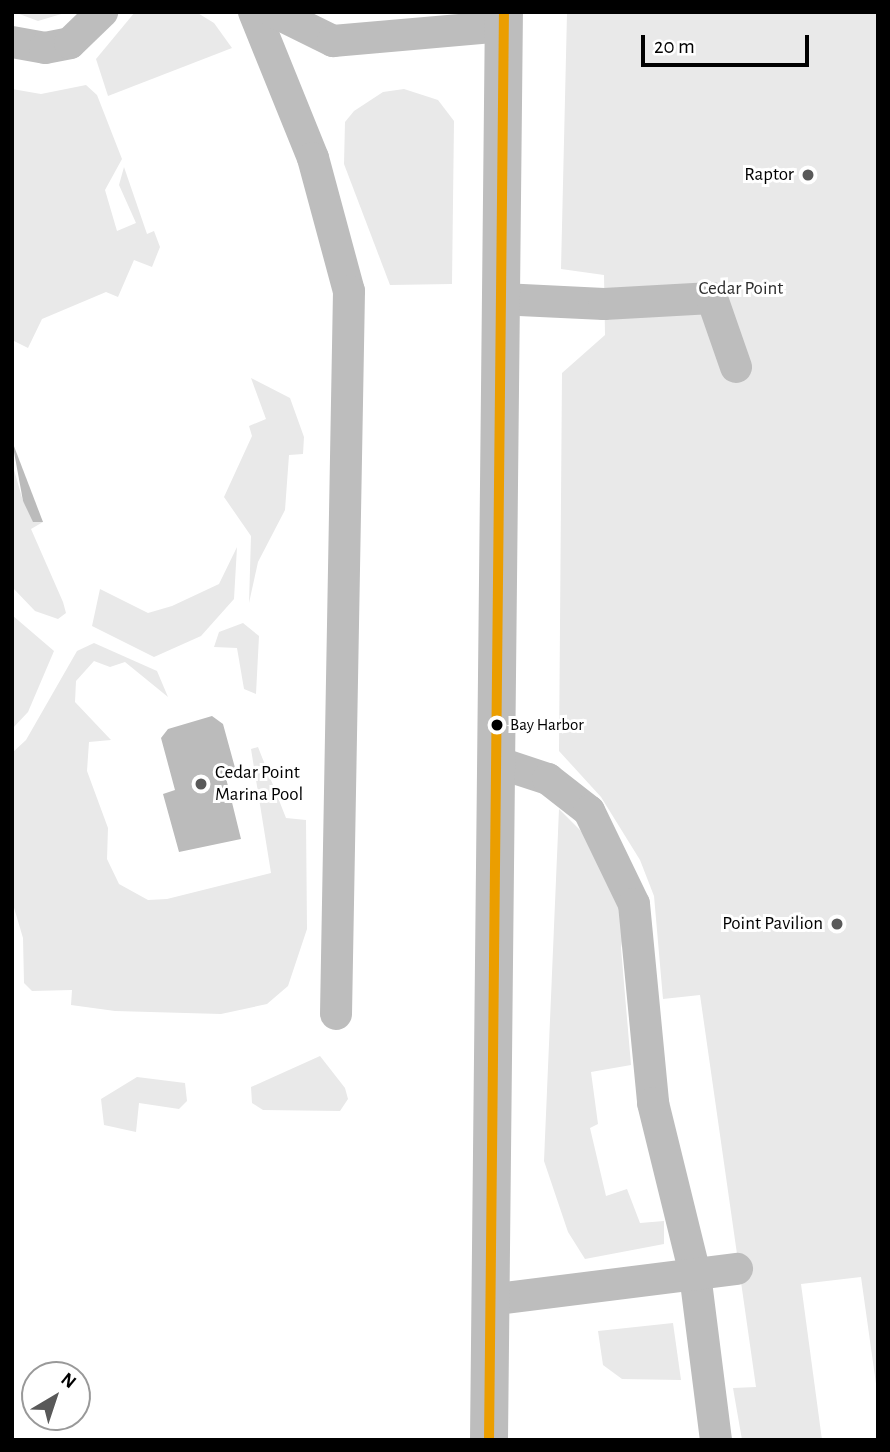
<!DOCTYPE html>
<html>
<head>
<meta charset="utf-8">
<style>
	body { margin:0 }
	#map { position:relative; width:890px; height:1452px; overflow:hidden; background:#fff; font-family:"Alegreya Sans",sans-serif }
	div>[style] { position:absolute }
	.green>* { inset:0; background:#e9e9e9 }
	.water>* { inset:0; background:#bbb }
	.service>* { height:32px; margin:-16px; padding:0 16px; transform-origin:16px; border-radius:16px; background:#bdbdbd }
	.minor>* { height:38px; margin:-19px; padding:0 19px; transform-origin:19px; border-radius:19px; background:#bdbdbd }
	.bus-1>* { height:10px; margin:-5px; padding:0 5px; transform-origin:5px; border-radius:5px; background:#eb9e00 }
	.dots>* { width:19px; height:19px; translate:-50% -50%; box-sizing:border-box; border:4px solid #fff; border-radius:50% }
	span { translate:-50% -50%; white-space:nowrap; text-align:center; line-height:1.15; -webkit-text-stroke:6px #fff; paint-order:stroke }
	.bus-label { font-size:17px; color:#000 }
	.left { translate:0 -50%; text-align:left }
	.poi-label { font-size:19px; color:#000 }
	.right { translate:-100% -50%; text-align:right }
	.park-label { font-size:19px; color:#2e2e2e }
	.frame { position:absolute; inset:0; border:14px solid #000; pointer-events:none }
	.north { position:absolute; left:21px; top:1361px; width:70px; height:70px; box-sizing:border-box; background:#fff; border:2px solid #999; border-radius:50%; rotate:39deg; font-size:19px; font-weight:700; line-height:28px; text-align:center; color:#000 }
	.north::after { content:''; display:block; margin:auto; width:24px; height:32px; background:#595959; clip-path:polygon(50% 0,100% 100%,50% 72%,0 100%) }
	.scale { position:absolute; left:641px; top:35px; width:168px; height:32px; box-sizing:border-box; border:4px solid #000; border-top:0; padding-left:9px; font-size:21px; line-height:24px; white-space:nowrap; color:#000; -webkit-text-stroke:5px #fff; paint-order:stroke }
</style>
</head>
<body>
<div id="map">
	<div class="green">
		<i style="clip-path:polygon(14px 12px,68px 12px,38px 21px)"></i>
		<i style="clip-path:polygon(135px 12px,196px 12px,214px 23px,232px 48px,108px 96px,96px 59px)"></i>
		<i style="clip-path:polygon(878px 12px,878px 1398px,861px 1277px,801px 1284px,822px 1440px,742px 1440px,733px 1388px,756px 1387px,700px 995px,663px 999px,654px 896px,640px 860px,601px 797px,559px 751px,562px 373px,605px 335px,604px 275px,561px 269px,567px 13px)"></i>
		<i style="clip-path:polygon(86px 85px,97px 95px,122px 159px,105px 190px,117px 231px,136px 223px,119px 185px,124px 167px,147px 234px,154px 231px,160px 247px,152px 267px,134px 260px,118px 297px,106px 292px,42px 319px,28px 348px,12px 340px,12px 89px,41px 94px)"></i>
		<i style="clip-path:polygon(404px 89px,438px 100px,454px 121px,452px 284px,390px 285px,344px 164px,345px 122px,354px 111px,383px 92px)"></i>
		<i style="clip-path:polygon(251px 378px,290px 398px,304px 437px,303px 454px,289px 455px,285px 510px,258px 562px,249px 603px,251px 536px,224px 497px,252px 436px,249px 426px,266px 419px)"></i>
		<i style="clip-path:polygon(12px 463px,23px 501px,43px 522px,31px 529px,63px 602px,66px 613px,58px 619px,35px 611px,12px 587px)"></i>
		<i style="clip-path:polygon(237px 547px,234px 599px,201px 636px,154px 657px,92px 626px,100px 589px,148px 613px,172px 606px,219px 584px)"></i>
		<i style="clip-path:polygon(12px 615px,54px 651px,28px 712px,12px 729px)"></i>
		<i style="clip-path:polygon(243px 623px,259px 636px,256px 694px,244px 689px,237px 648px,214px 647px,219px 632px)"></i>
		<i style="clip-path:polygon(94px 643px,157px 671px,168px 697px,125px 662px,110px 667px,94px 661px,76px 681px,75px 702px,111px 740px,89px 742px,87px 771px,108px 828px,107px 859px,119px 884px,148px 900px,167px 899px,271px 873px,251px 749px,258px 747px,286px 818px,306px 820px,307px 929px,288px 986px,267px 1004px,221px 1014px,115px 1011px,71px 1005px,72px 990px,32px 991px,24px 983px,23px 938px,12px 901px,12px 753px,26px 740px,77px 651px)"></i>
		<i style="clip-path:polygon(559px 809px,584px 834px,625px 919px,621px 948px,631px 1065px,591px 1072px,598px 1124px,590px 1128px,606px 1196px,627px 1189px,640px 1223px,664px 1221px,664px 1244px,585px 1259px,568px 1232px,544px 1161px)"></i>
		<i style="clip-path:polygon(320px 1056px,345px 1088px,348px 1099px,340px 1111px,263px 1110px,252px 1103px,251px 1087px)"></i>
		<i style="clip-path:polygon(137px 1077px,185px 1083px,187px 1101px,179px 1109px,139px 1103px,136px 1132px,104px 1125px,101px 1099px)"></i>
		<i style="clip-path:polygon(673px 1323px,681px 1380px,622px 1379px,603px 1365px,598px 1331px)"></i>
	</div>
	<div class="water">
		<i style="clip-path:polygon(12px 441px,43px 522px,33px 522px,23px 501px)"></i>
		<i style="clip-path:polygon(212px 716px,223px 724px,237px 775px,226px 778px,241px 839px,179px 852px,163px 794px,175px 790px,161px 738px,168px 729px)"></i>
	</div>
	<div class="service">
		<i style="left:254px;top:12px;width:157px;rotate:68deg"></i>
		<i style="left:313px;top:158px;width:138px;rotate:74.9deg"></i>
		<i style="left:349px;top:291px;width:723px;rotate:91.03deg"></i>
		<i style="left:274px;top:12px;width:66px;rotate:26.2deg"></i>
		<i style="left:333px;top:41px;width:171px;rotate:-5deg"></i>
		<i style="left:12px;top:42px;width:34px;rotate:10deg"></i>
		<i style="left:45px;top:48px;width:25px;rotate:-11deg"></i>
		<i style="left:70px;top:43px;width:45px;rotate:-44.1deg"></i>
		<i style="left:500px;top:299px;width:104px;rotate:2.8deg"></i>
		<i style="left:604px;top:304px;width:108px;rotate:-3.2deg"></i>
		<i style="left:712px;top:298px;width:73px;rotate:70.8deg"></i>
		<i style="left:496px;top:762px;width:55px;rotate:18.1deg"></i>
		<i style="left:548px;top:779px;width:52px;rotate:38deg"></i>
		<i style="left:589px;top:811px;width:103px;rotate:64.2deg"></i>
		<i style="left:634px;top:904px;width:200px;rotate:84.5deg"></i>
		<i style="left:653px;top:1103px;width:176px;rotate:76.2deg"></i>
		<i style="left:695px;top:1274px;width:167px;rotate:82.8deg"></i>
		<i style="left:490px;top:1300px;width:249px;rotate:-7.2deg"></i>
	</div>
	<div class="minor">
		<i style="left:489px;top:1440px;width:1428px;rotate:-89.4deg"></i>
	</div>
	<div class="bus-1">
		<i style="left:489px;top:1440px;width:1428px;rotate:-89.4deg"></i>
	</div>
	<div class="dots">
		<i style="left:808px;top:175px;background:#595959"></i>
		<i style="left:497px;top:725px;background:#000"></i>
		<i style="left:201px;top:784px;background:#595959"></i>
		<i style="left:837px;top:924px;background:#595959"></i>
	</div>
	<div class="bus-label">
		<span class="left" style="left:510px;top:725px">Bay Harbor</span>
	</div>
	<div class="poi-label">
		<span class="right" style="left:794px;top:175px">Raptor</span>
		<span class="left" style="left:215px;top:784px">Cedar Point<br>Marina Pool</span>
		<span class="right" style="left:823px;top:924px">Point Pavilion</span>
	</div>
	<div class="park-label">
		<span style="left:741px;top:289px">Cedar Point</span>
	</div>
	<div class="frame"></div>
	<div class="north">N</div>
	<div class="scale">20 m</div>
</div>
</body>
</html>
